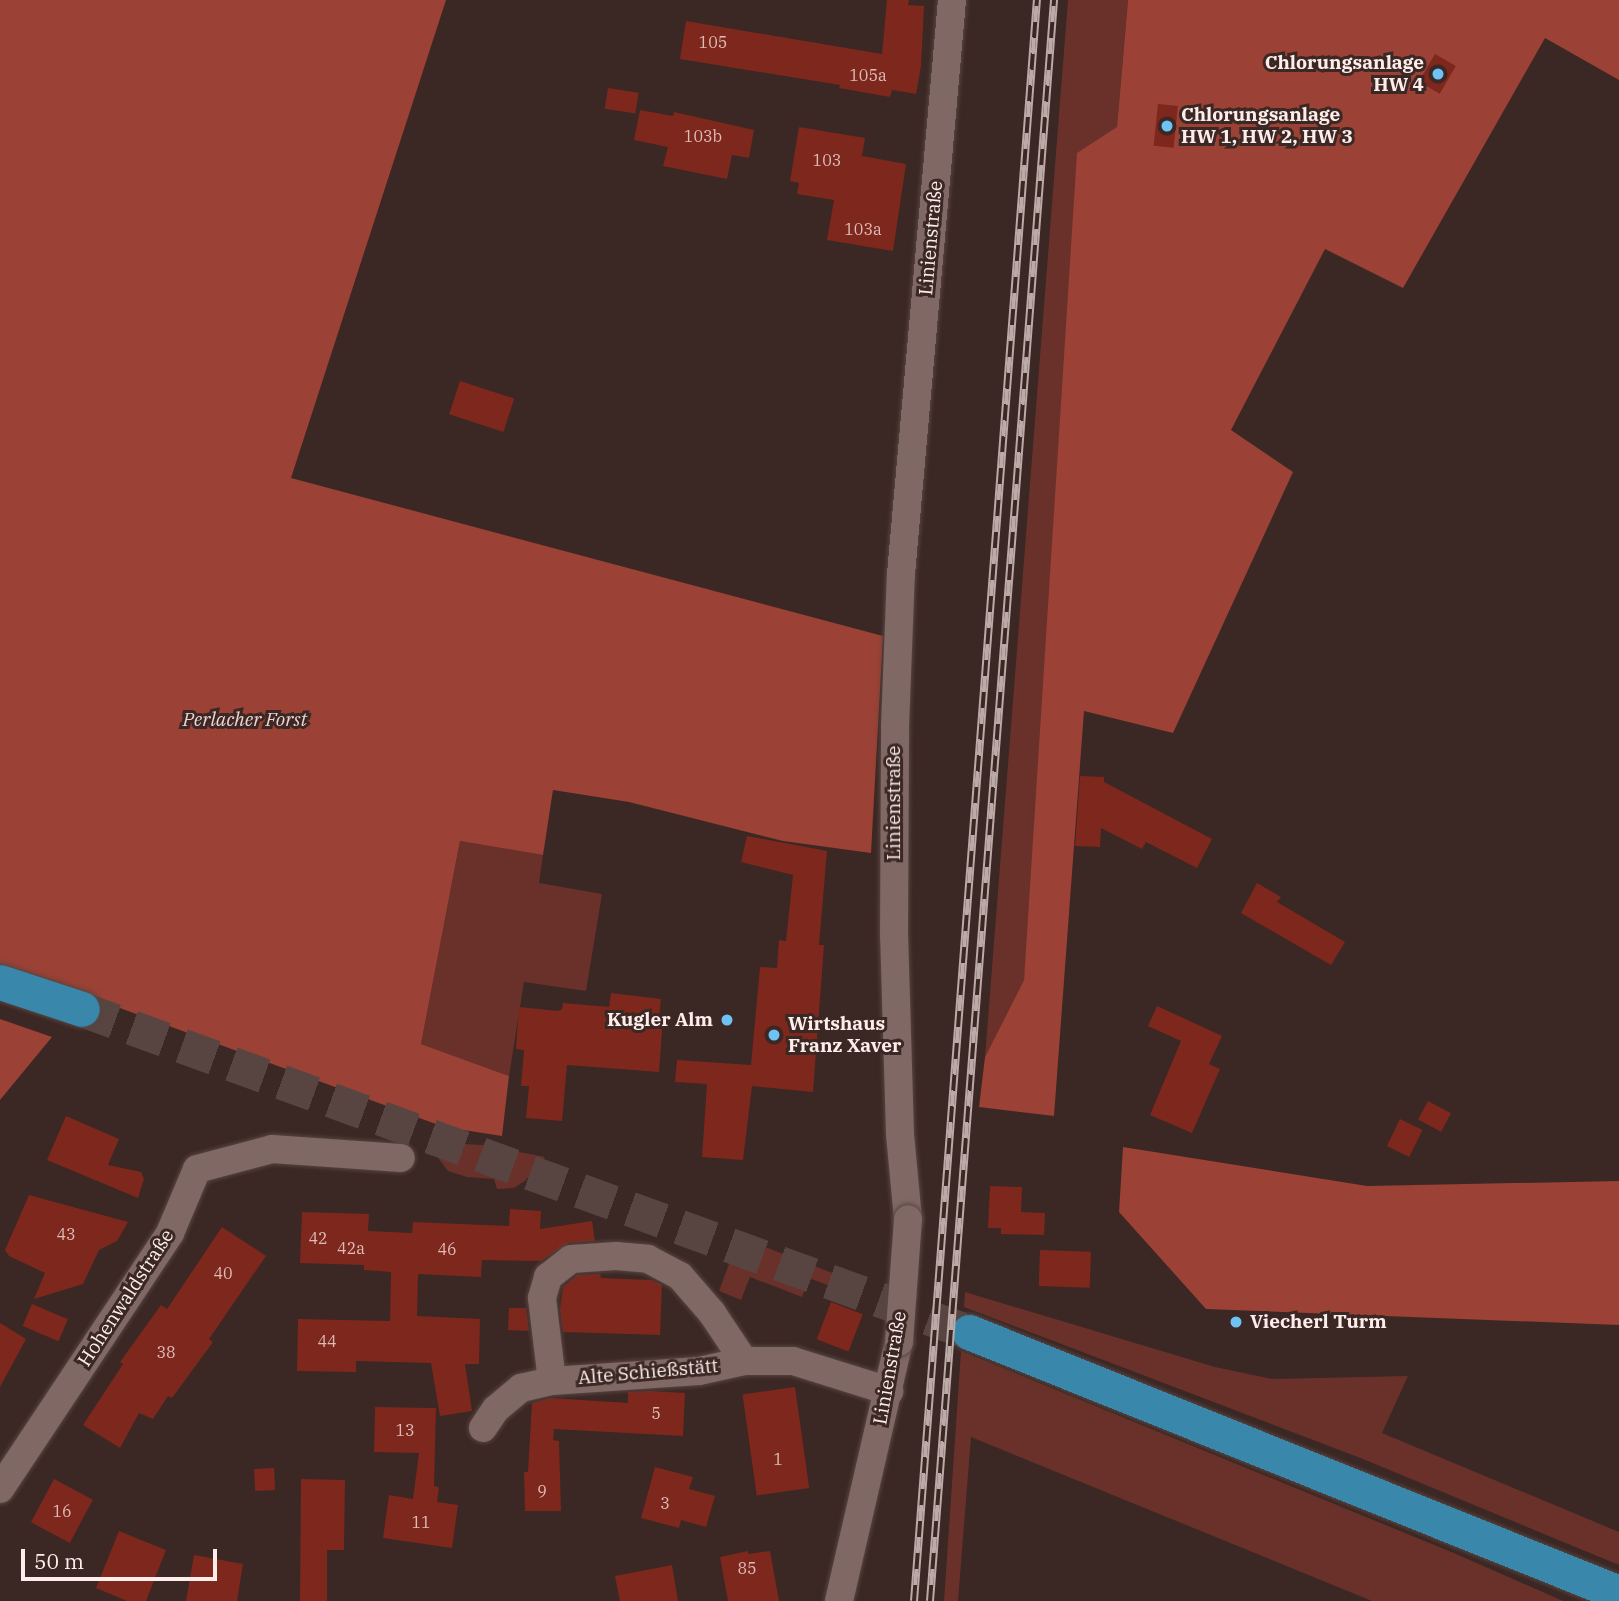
<!DOCTYPE html>
<html>
<head>
<meta charset="utf-8">
<style>
	body { margin:0 }
	#map { position:relative; width:1619px; height:1601px; overflow:hidden; background:#3b2723; font-family:"IBM Plex Serif",serif }
	div>[style] { position:absolute }
	.green>* { inset:0; background:#693129 }
	.forest>* { inset:0; background:#9b4135 }
	.building>* { inset:0; background:#7e271d; transform-origin:0 0 }
	.major-tunnel>* { height:35px; margin-top:-17.5px; transform-origin:0; background:repeating-linear-gradient(90deg,#584541 0 35px,transparent 0 53px) }
	.roads { filter:drop-shadow(0 0 2px #574542) drop-shadow(0 0 2px #574542) }
	.minor>* { height:28px; margin:-14px; padding:0 14px; transform-origin:14px; border-radius:14px; background:#806864 }
	.major>* { height:35px; margin:-17.5px; padding:0 17.5px; transform-origin:17.5px; border-radius:17.5px; background:#3987ab }
	.rail>* { height:8px; margin-top:-4px; transform-origin:0; background:repeating-linear-gradient(90deg,#3b2723 0 16px,#bbaaa7 0 32px); box-sizing:border-box; border-block:2px solid #bbaaa7 }
	.bridges { filter:drop-shadow(0 0 2px #574542) drop-shadow(0 0 2px #574542) }
	.minor-bridge>* { height:28px; margin:-14px; padding:0 14px; transform-origin:14px; border-radius:14px; background:#806864 }
	.dots>* { width:19px; height:19px; translate:-50% -50%; box-sizing:border-box; border:4px solid #3b2723; border-radius:50% }
	span { translate:-50% -50%; white-space:nowrap; text-align:center; line-height:1.15; -webkit-text-stroke:6px #3b2723; paint-order:stroke }
	.number-label { font-size:16px; color:#ddbcb8 }
	.number-label span { -webkit-text-stroke-width:0 }
	.poi-label { font-size:19px; color:#fdeeec; font-weight:700 }
	.right { translate:-100% -50%; text-align:right }
	.left { translate:0 -50%; text-align:left }
	.street-label { font-size:19px; color:#fdeeec }
	.park-label { font-size:19px; color:#eed3cf; font-style:italic }
	.scale { position:absolute; left:21px; top:1549px; width:196px; height:32px; box-sizing:border-box; border:4px solid #fdeeec; border-top:0; padding-left:9px; font-size:21px; line-height:24px; white-space:nowrap; color:#fdeeec; -webkit-text-stroke:5px #3b2723; paint-order:stroke }
</style>
</head>
<body>
<div id="map">
	<div class="green">
		<i style="clip-path:polygon(1068px 0,1128px 0,1117px 127px,1024px 980px,985px 1057px)"></i>
		<i style="clip-path:polygon(460px 841px,543px 855px,539px 883px,602px 894px,586px 991px,524px 982px,509px 1076px,421px 1044px)"></i>
		<i style="clip-path:polygon(444px 1143px,483px 1145px,545px 1157px,526px 1180px,514px 1188px,497px 1189px,494px 1179px,467px 1177px,448px 1171px,439px 1159px,438px 1147px)"></i>
		<i style="clip-path:polygon(739px 1237px,835px 1274px,830px 1286px,809px 1278px,802px 1297px,750px 1277px,741px 1300px,719px 1291px)"></i>
		<i style="clip-path:polygon(965px 1292px,1215px 1367px,1272px 1379px,1408px 1376px,1382px 1433px,1619px 1532px,1619px 1565px,1363px 1459px,964px 1307px)"></i>
		<i style="clip-path:polygon(961px 1351px,1454px 1553px,1563px 1601px,1372px 1601px,971px 1437px,958px 1601px,944px 1601px)"></i>
	</div>
	<div class="forest">
		<i style="clip-path:polygon(0 0,446px 0,291px 478px,883px 636px,871px 853px,783px 841px,629px 802px,553px 790px,543px 855px,460px 841px,421px 1044px,509px 1076px,502px 1136px,444px 1127px,0 964px)"></i>
		<i style="clip-path:polygon(1128px 0,1619px 0,1619px 80px,1545px 38px,1403px 288px,1325px 249px,1231px 430px,1293px 472px,1173px 733px,1084px 711px,1054px 1116px,979px 1107px,985px 1057px,1024px 980px,1077px 153px,1117px 127px)"></i>
		<i style="clip-path:polygon(0 1019px,52px 1037px,0 1100px)"></i>
		<i style="clip-path:polygon(1123px 1147px,1367px 1186px,1619px 1181px,1619px 1325px,1206px 1309px,1119px 1212px)"></i>
	</div>
	<div class="building">
		<i style="clip-path:polygon(887px 0,909px 0,908px 5px,924px 6px,921px 66px,916px 94px,892px 90px,890px 97px,839px 88px,840px 85px,680px 59px,686px 21px,882px 54px)"></i>
		<i style="left:1435px;top:54px;width:24px;height:32px;rotate:30deg"></i>
		<i style="left:608px;top:88px;width:31px;height:21px;rotate:9deg"></i>
		<i style="left:1158px;top:104px;width:20px;height:42px;rotate:6deg"></i>
		<i style="clip-path:polygon(640px 110px,673px 116px,674px 112px,754px 130px,749px 158px,732px 155px,727px 179px,663px 166px,668px 147px,634px 140px)"></i>
		<i style="clip-path:polygon(799px 127px,865px 138px,862px 156px,906px 164px,893px 251px,827px 240px,834px 200px,797px 194px,799px 183px,790px 181px)"></i>
		<i style="left:460px;top:381px;width:57px;height:35px;rotate:18deg"></i>
		<i style="clip-path:polygon(1080px 776px,1104px 777px,1104px 782px,1212px 839px,1197px 868px,1146px 842px,1142px 849px,1101px 828px,1100px 847px,1075px 846px)"></i>
		<i style="clip-path:polygon(747px 836px,827px 851px,819px 945px,824px 945px,813px 1092px,752px 1086px,743px 1160px,702px 1157px,707px 1084px,675px 1082px,677px 1060px,751px 1065px,760px 967px,777px 968px,779px 940px,786px 941px,793px 875px,741px 862px)"></i>
		<i style="clip-path:polygon(1257px 883px,1281px 897px,1277px 902px,1345px 942px,1331px 965px,1241px 913px)"></i>
		<i style="clip-path:polygon(611px 993px,661px 999px,659px 1017px,663px 1017px,659px 1072px,567px 1065px,562px 1121px,526px 1118px,529px 1086px,521px 1086px,524px 1050px,516px 1049px,519px 1007px,558px 1011px,562px 1009px,563px 1003px,609px 1007px)"></i>
		<i style="clip-path:polygon(1157px 1006px,1222px 1036px,1209px 1064px,1220px 1069px,1192px 1133px,1150px 1115px,1181px 1041px,1148px 1026px)"></i>
		<i style="left:1428px;top:1101px;width:26px;height:21px;rotate:28deg"></i>
		<i style="clip-path:polygon(66px 1116px,119px 1139px,108px 1165px,141px 1172px,144px 1179px,138px 1198px,47px 1160px)"></i>
		<i style="left:1400px;top:1119px;width:25px;height:30px;rotate:26deg"></i>
		<i style="clip-path:polygon(990px 1186px,1022px 1187px,1021px 1212px,1045px 1213px,1044px 1235px,1001px 1234px,1001px 1228px,988px 1228px)"></i>
		<i style="clip-path:polygon(29px 1195px,128px 1222px,117px 1241px,99px 1250px,83px 1284px,34px 1299px,45px 1273px,9px 1256px,5px 1250px)"></i>
		<i style="clip-path:polygon(510px 1209px,541px 1211px,540px 1229px,592px 1221px,595px 1241px,569px 1243px,541px 1261px,482px 1260px,481px 1277px,418px 1274px,417px 1316px,480px 1319px,479px 1364px,465px 1364px,472px 1411px,440px 1416px,431px 1363px,356px 1361px,356px 1372px,297px 1371px,298px 1319px,390px 1321px,391px 1272px,364px 1270px,364px 1265px,300px 1263px,302px 1212px,369px 1214px,368px 1231px,412px 1233px,413px 1222px,509px 1226px)"></i>
		<i style="clip-path:polygon(222px 1227px,266px 1256px,209px 1339px,213px 1342px,172px 1398px,168px 1396px,153px 1419px,139px 1413px,120px 1448px,83px 1425px,123px 1364px,120px 1362px,161px 1305px,167px 1309px)"></i>
		<i style="left:1040px;top:1250px;width:51px;height:36px;rotate:2deg"></i>
		<i style="clip-path:polygon(600px 1274px,601px 1278px,652px 1280px,662px 1285px,660px 1335px,563px 1332px,560px 1309px,563px 1287px,577px 1275px)"></i>
		<i style="left:831px;top:1302px;width:34px;height:40px;rotate:21deg"></i>
		<i style="left:32px;top:1304px;width:39px;height:24px;rotate:23deg"></i>
		<i style="clip-path:polygon(509px 1308px,526px 1308px,529px 1331px,508px 1330px)"></i>
		<i style="clip-path:polygon(0 1323px,26px 1339px,0 1387px)"></i>
		<i style="left:795px;top:1387px;width:102px;height:53px;rotate:82deg"></i>
		<i style="clip-path:polygon(650px 1391px,685px 1393px,683px 1436px,554px 1429px,553px 1440px,559px 1441px,561px 1511px,525px 1511px,524px 1472px,528px 1472px,532px 1403px,551px 1398px,628px 1403px,628px 1392px)"></i>
		<i style="clip-path:polygon(375px 1407px,436px 1408px,434px 1486px,439px 1487px,437px 1502px,458px 1505px,452px 1548px,383px 1538px,389px 1495px,413px 1499px,419px 1453px,374px 1452px)"></i>
		<i style="clip-path:polygon(655px 1467px,693px 1477px,689px 1489px,715px 1496px,706px 1527px,681px 1520px,679px 1528px,641px 1518px)"></i>
		<i style="left:274px;top:1468px;width:22px;height:20px;rotate:87deg"></i>
		<i style="left:54px;top:1479px;width:44px;height:49px;rotate:28deg"></i>
		<i style="clip-path:polygon(301px 1479px,345px 1480px,344px 1550px,327px 1550px,327px 1601px,300px 1601px)"></i>
		<i style="clip-path:polygon(119px 1531px,166px 1550px,146px 1601px,127px 1601px,96px 1588px)"></i>
		<i style="clip-path:polygon(748px 1551px,748px 1554px,770px 1551px,779px 1601px,728px 1601px,720px 1557px)"></i>
		<i style="clip-path:polygon(194px 1555px,243px 1564px,237px 1601px,186px 1601px)"></i>
		<i style="clip-path:polygon(672px 1565px,678px 1601px,620px 1601px,615px 1576px)"></i>
	</div>
	<div class="major-tunnel">
		<i style="left:82px;top:1009px;width:944px;rotate:20.01deg"></i>
	</div>
	<div class="roads">
		<div class="minor">
			<i style="left:908px;top:1219px;width:85px;rotate:-95.4deg"></i>
			<i style="left:900px;top:1134px;width:198px;rotate:-91.7deg"></i>
			<i style="left:894px;top:936px;width:209px;rotate:-89.7deg"></i>
			<i style="left:895px;top:727px;width:153px;rotate:-87.8deg"></i>
			<i style="left:901px;top:574px;width:576px;rotate:-84.92deg"></i>
			<i style="left:552px;top:1381px;width:84px;rotate:-96.9deg"></i>
			<i style="left:542px;top:1298px;width:22px;rotate:-74deg"></i>
			<i style="left:548px;top:1277px;width:29px;rotate:-38deg"></i>
			<i style="left:571px;top:1259px;width:45px;rotate:-3.8deg"></i>
			<i style="left:616px;top:1256px;width:32px;rotate:5deg"></i>
			<i style="left:648px;top:1259px;width:36px;rotate:28deg"></i>
			<i style="left:680px;top:1276px;width:49px;rotate:49.1deg"></i>
			<i style="left:712px;top:1313px;width:58px;rotate:56.3deg"></i>
			<i style="left:483px;top:1428px;width:23px;rotate:-56deg"></i>
			<i style="left:496px;top:1409px;width:33px;rotate:-40deg"></i>
			<i style="left:521px;top:1388px;width:32px;rotate:-13deg"></i>
			<i style="left:552px;top:1381px;width:147px;rotate:-3.9deg"></i>
			<i style="left:699px;top:1371px;width:46px;rotate:-12.5deg"></i>
			<i style="left:744px;top:1361px;width:49px"></i>
			<i style="left:793px;top:1361px;width:101px;rotate:17.4deg"></i>
			<i style="left:0;top:1489px;width:307px;rotate:-56.4deg"></i>
			<i style="left:170px;top:1233px;width:69px;rotate:-67.1deg"></i>
			<i style="left:197px;top:1169px;width:78px;rotate:-14.9deg"></i>
			<i style="left:272px;top:1149px;width:129px;rotate:4deg"></i>
			<i style="left:839px;top:1601px;width:266px;rotate:-77deg"></i>
		</div>
		<div class="major">
			<i style="left:0;top:982px;width:86px;rotate:18.2deg"></i>
			<i style="left:969px;top:1332px;width:700px;rotate:21.88deg"></i>
		</div>
	</div>
	<div class="rail">
		<i style="left:914px;top:1601px;width:1606px;rotate:-85.61deg"></i>
		<i style="left:930px;top:1601px;width:1606px;rotate:-85.57deg"></i>
	</div>
	<div class="bridges">
		<div class="minor-bridge">
			<i style="left:899px;top:1342px;width:123px;rotate:-85.8deg"></i>
		</div>
	</div>
	<div class="dots">
		<i style="left:1438px;top:74px;background:#6fc2f4"></i>
		<i style="left:1167px;top:126px;background:#6fc2f4"></i>
		<i style="left:727px;top:1020px;background:#6fc2f4"></i>
		<i style="left:774px;top:1035px;background:#6fc2f4"></i>
		<i style="left:1236px;top:1322px;background:#6fc2f4"></i>
	</div>
	<div class="number-label">
		<span style="left:713px;top:42px">105</span>
		<span style="left:868px;top:75px">105a</span>
		<span style="left:703px;top:136px">103b</span>
		<span style="left:827px;top:160px">103</span>
		<span style="left:863px;top:229px">103a</span>
		<span style="left:66px;top:1234px">43</span>
		<span style="left:318px;top:1238px">42</span>
		<span style="left:351px;top:1248px">42a</span>
		<span style="left:447px;top:1249px">46</span>
		<span style="left:223px;top:1273px">40</span>
		<span style="left:327px;top:1341px">44</span>
		<span style="left:166px;top:1352px">38</span>
		<span style="left:656px;top:1413px">5</span>
		<span style="left:405px;top:1430px">13</span>
		<span style="left:778px;top:1459px">1</span>
		<span style="left:542px;top:1491px">9</span>
		<span style="left:665px;top:1503px">3</span>
		<span style="left:62px;top:1511px">16</span>
		<span style="left:421px;top:1522px">11</span>
		<span style="left:747px;top:1568px">85</span>
	</div>
	<div class="poi-label">
		<span class="right" style="left:1424px;top:74px">Chlorungsanlage<br>HW 4</span>
		<span class="left" style="left:1181px;top:126px">Chlorungsanlage<br>HW 1, HW 2, HW 3</span>
		<span class="right" style="left:713px;top:1020px">Kugler Alm</span>
		<span class="left" style="left:788px;top:1035px">Wirtshaus<br>Franz Xaver</span>
		<span class="left" style="left:1250px;top:1322px">Viecherl Turm</span>
	</div>
	<div class="street-label">
		<span style="left:931px;top:238px;rotate:-85deg">Linienstraße</span>
		<span style="left:894px;top:803px;rotate:-90deg">Linienstraße</span>
		<span style="left:126px;top:1298px;rotate:-57deg">Hohenwaldstraße</span>
		<span style="left:890px;top:1368px;rotate:-80deg">Linienstraße</span>
		<span style="left:648px;top:1372px;rotate:-5deg">Alte Schießstätt</span>
	</div>
	<div class="park-label">
		<span style="left:245px;top:720px">Perlacher Forst</span>
	</div>
	<div class="scale">50 m</div>
</div>
</body>
</html>
